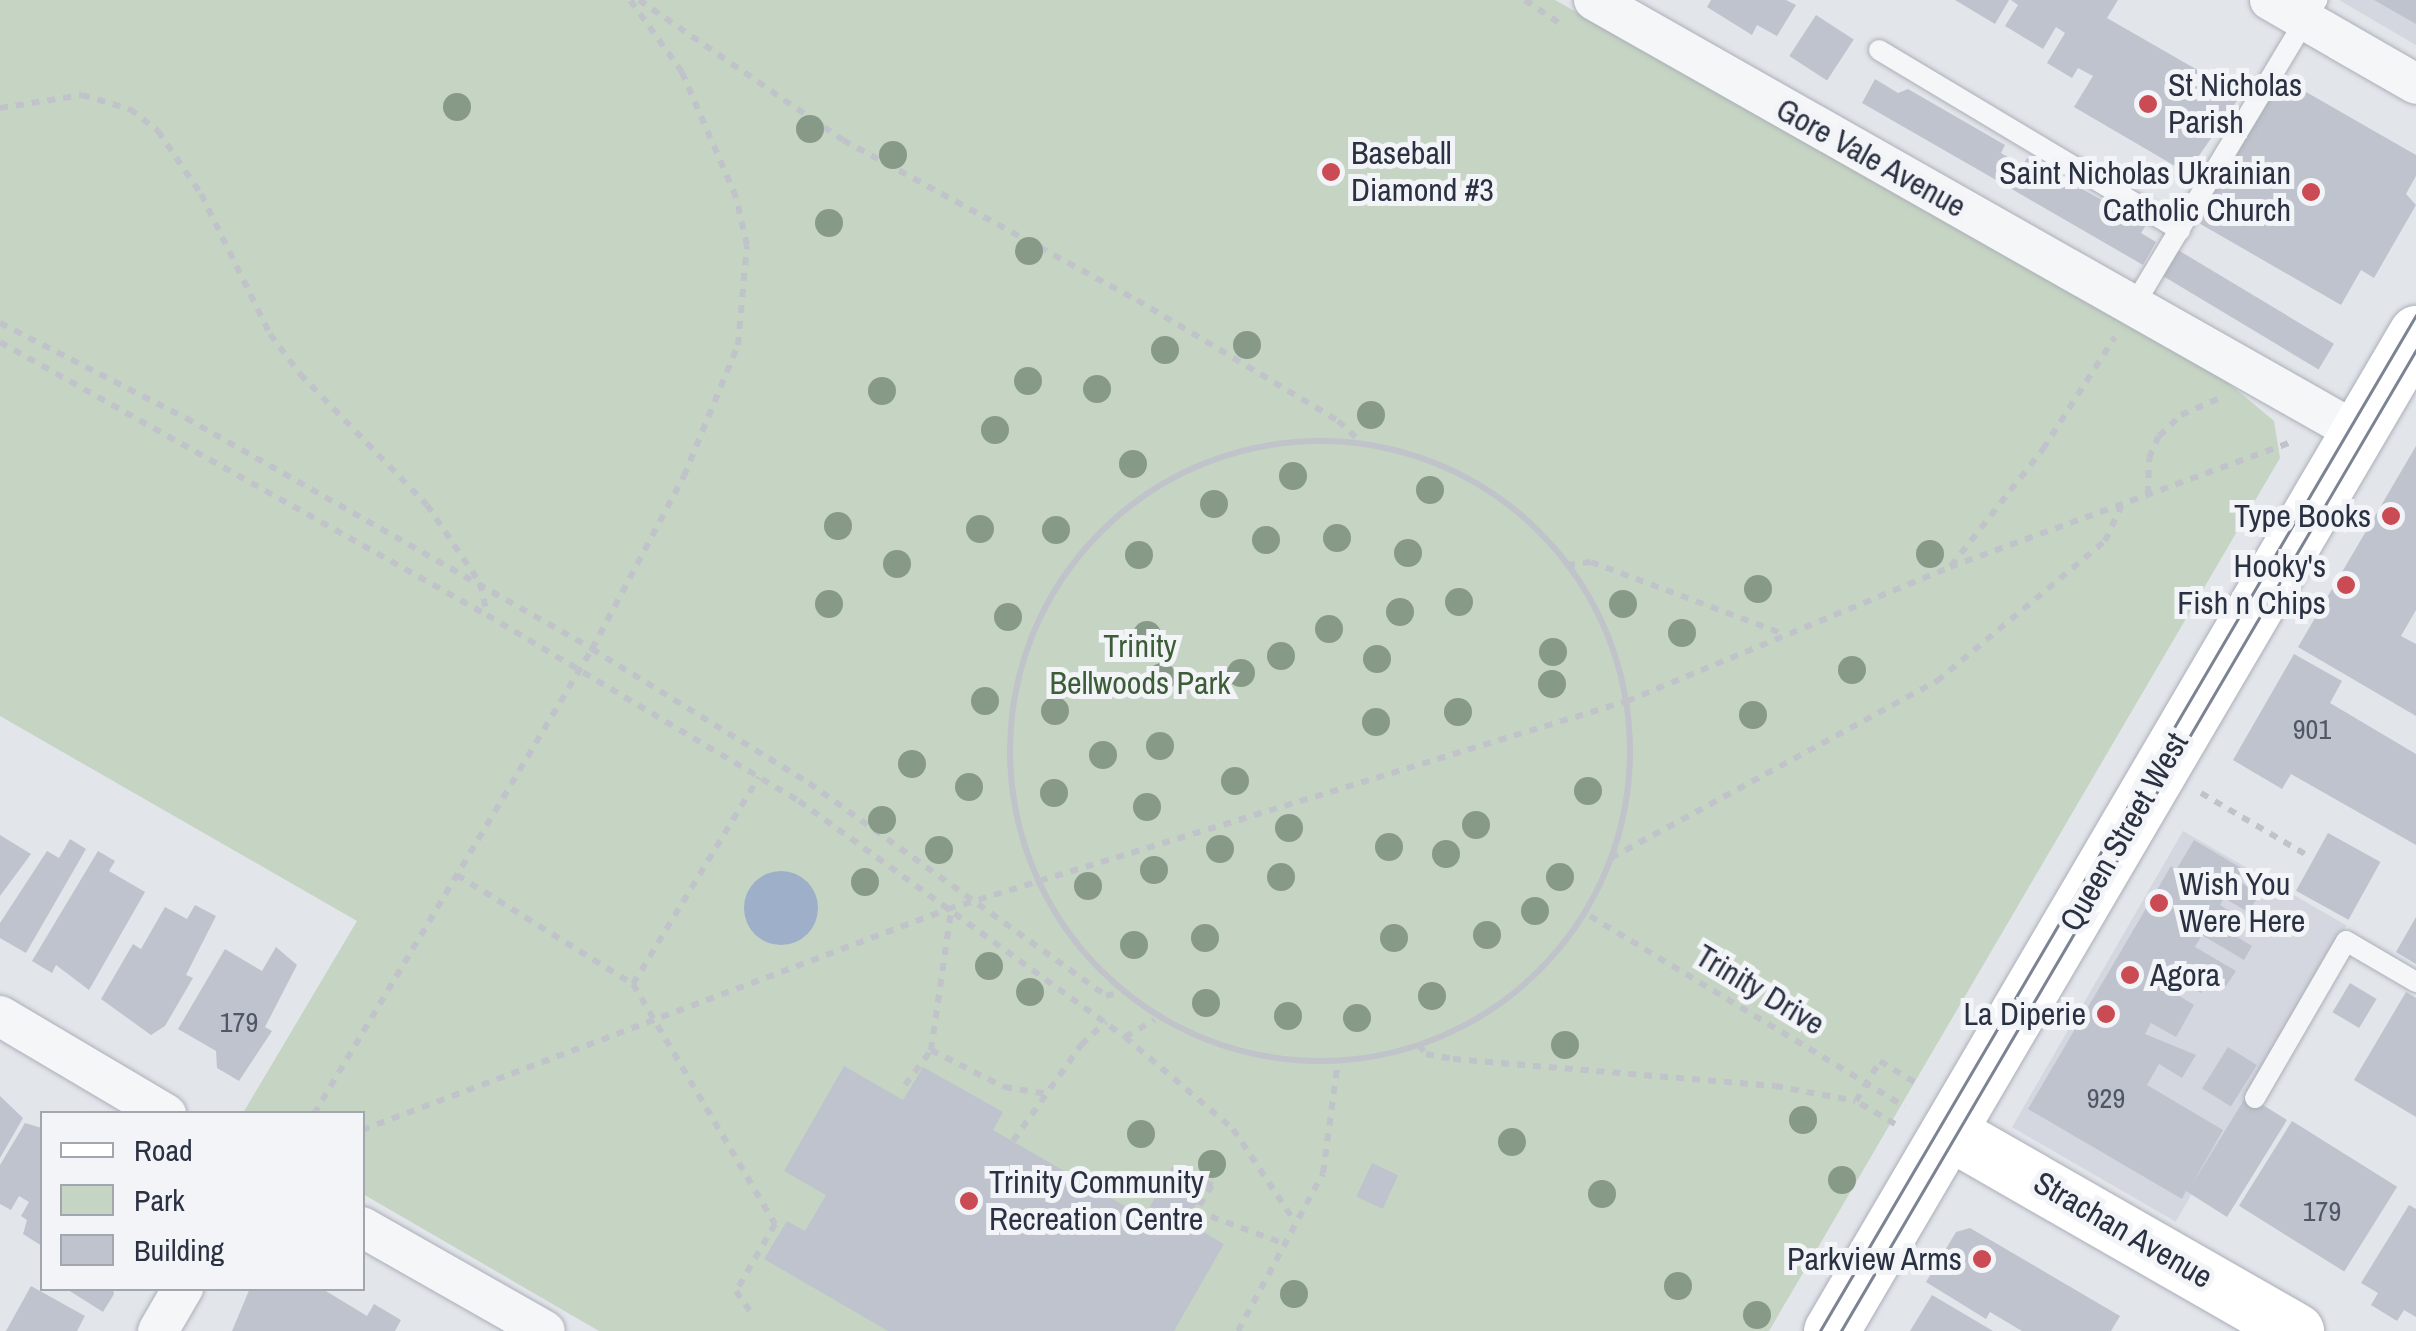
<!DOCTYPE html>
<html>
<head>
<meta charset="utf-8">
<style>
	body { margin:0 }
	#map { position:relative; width:2416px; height:1331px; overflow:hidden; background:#e2e5ea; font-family:"Archivo Narrow",sans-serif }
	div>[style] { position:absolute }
	.built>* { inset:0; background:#d4d7df; transform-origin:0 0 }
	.green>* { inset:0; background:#c6d4c3 }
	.water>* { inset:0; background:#9eafc9 }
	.round { border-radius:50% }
	.building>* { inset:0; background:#bfc3cd; transform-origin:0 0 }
	.path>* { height:6px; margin-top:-3px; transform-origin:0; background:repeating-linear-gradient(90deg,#c0c3c9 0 8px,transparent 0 16px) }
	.path>.ring { margin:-3px; padding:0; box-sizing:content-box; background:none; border:6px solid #c0c3c9; border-radius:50% }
	.roads { filter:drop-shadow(0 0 2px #abafb8) drop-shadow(0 0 2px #abafb8) }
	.lane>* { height:20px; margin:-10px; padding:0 10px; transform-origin:10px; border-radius:10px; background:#f5f6f8 }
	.street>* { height:40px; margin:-20px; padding:0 20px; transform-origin:20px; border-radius:20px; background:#f5f6f8 }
	.secondary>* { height:55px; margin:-27.5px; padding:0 27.5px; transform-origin:27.5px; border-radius:27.5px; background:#fff }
	.tram>* { height:2.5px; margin:-1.25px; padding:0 1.25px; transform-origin:1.25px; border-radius:1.25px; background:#7c8393 }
	.trees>* { width:28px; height:28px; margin:-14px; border-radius:50%; background:#879a88 }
	.dots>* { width:28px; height:28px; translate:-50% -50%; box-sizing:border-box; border:5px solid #f2f4f7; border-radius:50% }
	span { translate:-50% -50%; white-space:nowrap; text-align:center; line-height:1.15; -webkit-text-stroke:10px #f2f4f7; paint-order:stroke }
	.number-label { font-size:28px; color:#4f5665 }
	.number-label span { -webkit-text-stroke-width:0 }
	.poi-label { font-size:32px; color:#2a3142 }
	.left { translate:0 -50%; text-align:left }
	.right { translate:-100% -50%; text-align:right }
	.street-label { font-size:32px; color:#2a3142 }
	.park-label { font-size:32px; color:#3c5d38 }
	.legend { position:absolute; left:40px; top:1111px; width:325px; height:180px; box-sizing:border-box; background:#f2f4f7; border:2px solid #a2a6af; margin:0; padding:12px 18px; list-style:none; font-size:30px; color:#2a3142 }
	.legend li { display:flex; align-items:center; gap:20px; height:50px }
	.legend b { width:50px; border:2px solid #a2a6af }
</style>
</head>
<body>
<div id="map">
	<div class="built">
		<i style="clip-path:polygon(2339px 0,2416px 0,2416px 45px)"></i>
		<i style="left:2183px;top:831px;width:189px;height:342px;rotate:30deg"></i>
	</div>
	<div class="green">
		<i style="clip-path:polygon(0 0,1555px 0,2225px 380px,2274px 421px,2280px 458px,1769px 1331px,599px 1331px,363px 1194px,362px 1114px,243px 1113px,357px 921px,0 716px)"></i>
	</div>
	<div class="water">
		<i class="round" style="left:744px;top:871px;width:74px;height:74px"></i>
	</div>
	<div class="building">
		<i style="clip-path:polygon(1711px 0,1786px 0,1796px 5px,1777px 36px,1757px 25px,1752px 35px,1707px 7px)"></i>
		<i style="clip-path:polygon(1955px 0,2009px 0,1995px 24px)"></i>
		<i style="clip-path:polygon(2011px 0,2118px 0,2107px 18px,2241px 95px,2187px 173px,2074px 107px,2093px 76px,2078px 68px,2072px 78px,2047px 63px,2065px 33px,2056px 27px,2043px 49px,2005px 26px,2018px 5px)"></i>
		<i style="clip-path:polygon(2374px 0,2416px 0,2416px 24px)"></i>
		<i style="left:1816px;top:15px;width:45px;height:49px;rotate:33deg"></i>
		<i style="clip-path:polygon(2280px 77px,2416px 155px,2416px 176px,2406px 194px,2416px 205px,2374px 278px,2361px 270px,2341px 305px,2197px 222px)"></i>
		<i style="clip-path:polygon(1875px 79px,1898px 93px,1908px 89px,2005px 145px,2001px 153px,2016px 162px,2003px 184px,1862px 103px)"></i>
		<i style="clip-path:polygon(2027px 158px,2146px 225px,2141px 233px,2156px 242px,2143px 265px,2010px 188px)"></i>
		<i style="left:2178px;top:250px;width:182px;height:30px;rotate:31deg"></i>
		<i style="clip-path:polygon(2416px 446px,2416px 610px,2401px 636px,2416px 644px,2416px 716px,2298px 647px)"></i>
		<i style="clip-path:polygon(2294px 654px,2342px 681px,2330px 703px,2416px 754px,2416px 845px,2291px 774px,2282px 789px,2233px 760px)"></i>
		<i style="left:2328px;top:833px;width:60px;height:66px;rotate:29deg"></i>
		<i style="clip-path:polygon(0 835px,31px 854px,0 896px)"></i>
		<i style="clip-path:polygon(70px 839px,86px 849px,26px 953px,0 938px,0 923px,47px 851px,59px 858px)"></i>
		<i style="clip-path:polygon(2194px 840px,2243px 869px,2237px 880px,2260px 894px,2248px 912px,2224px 898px,2220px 905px,2243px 919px,2234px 935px,2252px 946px,2244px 960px,2202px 935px,2195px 947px,2236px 971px,2226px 986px,2210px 977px,2201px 993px,2178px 980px,2171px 991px,2194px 1005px,2176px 1037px,2151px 1023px,2145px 1034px,2196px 1055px,2182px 1078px,2159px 1064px,2147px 1085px,2223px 1130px,2191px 1186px,2247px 1095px,2287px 1120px,2227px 1217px,2186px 1191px,2182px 1199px,2028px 1109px,2171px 866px,2176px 870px)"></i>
		<i style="clip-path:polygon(98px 851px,115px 861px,109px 871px,145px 892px,89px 990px,56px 965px,52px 973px,32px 961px)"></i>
		<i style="clip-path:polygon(195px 905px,216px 916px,186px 975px,193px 978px,165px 1026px,151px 1035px,101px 999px,133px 944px,141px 949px,165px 907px,187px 919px)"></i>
		<i style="clip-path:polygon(2416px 917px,2416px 964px,2396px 952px)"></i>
		<i style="clip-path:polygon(276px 947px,297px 965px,265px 1027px,272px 1031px,239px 1081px,217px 1068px,216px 1051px,178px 1029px,225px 949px,262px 971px)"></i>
		<i style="left:2350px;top:983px;width:31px;height:34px;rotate:31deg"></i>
		<i style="clip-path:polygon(2406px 992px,2416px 998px,2416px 1117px,2354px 1080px)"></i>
		<i style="left:2228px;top:1047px;width:34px;height:49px;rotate:32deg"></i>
		<i style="clip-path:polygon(844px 1066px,903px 1100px,923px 1067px,1003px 1112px,993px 1130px,1144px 1217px,1173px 1166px,1207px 1186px,1186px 1222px,1224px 1244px,1174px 1331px,888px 1331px,764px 1259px,787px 1221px,805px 1231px,826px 1195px,784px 1171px)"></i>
		<i style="clip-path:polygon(0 1096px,23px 1118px,0 1158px)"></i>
		<i style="left:2292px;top:1121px;width:124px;height:100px;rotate:32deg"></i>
		<i style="clip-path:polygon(25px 1123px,42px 1128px,42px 1246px,23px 1234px,27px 1220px,21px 1216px,29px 1202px,19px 1196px,11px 1210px,0 1204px,0 1165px)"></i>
		<i style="left:1372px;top:1163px;width:29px;height:37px;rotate:25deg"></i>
		<i style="clip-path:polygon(2409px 1205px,2416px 1209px,2416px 1317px,2404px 1310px,2397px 1321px,2371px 1305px,2378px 1293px,2361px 1283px)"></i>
		<i style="clip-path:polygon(1970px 1228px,2120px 1316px,2111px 1331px,2022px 1331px,1990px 1312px,1986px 1319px,1926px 1282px,1956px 1232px)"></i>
		<i style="clip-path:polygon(31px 1286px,85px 1316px,77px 1331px,6px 1331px)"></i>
		<i style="clip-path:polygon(65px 1288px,113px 1288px,114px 1294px,103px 1312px)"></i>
		<i style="clip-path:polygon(250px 1288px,321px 1288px,367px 1316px,374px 1304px,401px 1320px,395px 1331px,232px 1331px)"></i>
		<i style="clip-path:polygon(1932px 1295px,1993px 1331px,1910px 1331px)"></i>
	</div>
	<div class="path">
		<i style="left:639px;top:0;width:247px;rotate:34.5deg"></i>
		<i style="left:843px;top:140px;width:335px;rotate:28.6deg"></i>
		<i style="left:1137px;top:300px;width:235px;rotate:31deg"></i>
		<i style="left:1338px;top:421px;width:31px;rotate:42deg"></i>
		<i style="left:1525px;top:0;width:48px;rotate:34deg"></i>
		<i style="left:0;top:108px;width:83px;rotate:-9deg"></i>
		<i style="left:82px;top:95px;width:50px;rotate:16.3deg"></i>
		<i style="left:130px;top:109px;width:36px;rotate:38deg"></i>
		<i style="left:158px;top:131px;width:76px;rotate:55.7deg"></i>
		<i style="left:201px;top:194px;width:156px;rotate:63.8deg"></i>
		<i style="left:270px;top:334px;width:50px;rotate:53.1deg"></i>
		<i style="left:300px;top:374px;width:182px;rotate:45.9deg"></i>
		<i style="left:427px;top:505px;width:94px;rotate:55.8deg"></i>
		<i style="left:480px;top:583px;width:32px;rotate:77deg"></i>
		<i style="left:0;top:323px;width:209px;rotate:27.1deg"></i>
		<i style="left:186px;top:418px;width:467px;rotate:29.6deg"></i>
		<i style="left:592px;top:649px;width:255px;rotate:31.7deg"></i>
		<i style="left:809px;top:783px;width:365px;rotate:35.6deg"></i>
		<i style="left:1106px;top:996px;width:18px;rotate:-16deg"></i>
		<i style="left:0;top:342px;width:558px;rotate:29.27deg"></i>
		<i style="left:487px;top:615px;width:363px;rotate:30.8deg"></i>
		<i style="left:799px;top:801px;width:402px;rotate:35.9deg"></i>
		<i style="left:1125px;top:1037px;width:34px;rotate:-30deg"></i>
		<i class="ring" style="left:1010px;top:441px;width:614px;height:614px"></i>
		<i style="left:2148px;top:494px;width:36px;rotate:-88deg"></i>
		<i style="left:2149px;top:458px;width:24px;rotate:-66deg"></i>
		<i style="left:2159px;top:436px;width:30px;rotate:-44deg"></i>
		<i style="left:2181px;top:415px;width:43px;rotate:-23.6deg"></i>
		<i style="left:1567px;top:565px;width:24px;rotate:-7deg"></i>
		<i style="left:1591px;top:562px;width:208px;rotate:20.5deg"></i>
		<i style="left:1951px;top:566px;width:149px;rotate:-51.8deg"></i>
		<i style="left:2043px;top:449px;width:133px;rotate:-57.3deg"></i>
		<i style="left:2201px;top:793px;width:126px;rotate:30.4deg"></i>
		<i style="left:1611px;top:858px;width:371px;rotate:-28.5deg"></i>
		<i style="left:1937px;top:681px;width:219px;rotate:-39.8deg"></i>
		<i style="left:2105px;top:541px;width:38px;rotate:-65deg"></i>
		<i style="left:457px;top:875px;width:207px;rotate:31.8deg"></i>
		<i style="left:633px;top:984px;width:279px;rotate:59.4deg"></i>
		<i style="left:775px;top:1224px;width:78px;rotate:120.2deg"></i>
		<i style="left:736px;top:1291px;width:24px;rotate:55deg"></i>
		<i style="left:1590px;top:916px;width:368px;rotate:31.2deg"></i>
		<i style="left:633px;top:984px;width:242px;rotate:-58.7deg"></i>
		<i style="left:1125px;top:1037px;width:142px;rotate:40.4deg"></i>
		<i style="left:1233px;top:1129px;width:112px;rotate:56.3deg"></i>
		<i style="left:1419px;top:1045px;width:11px;rotate:52deg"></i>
		<i style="left:1426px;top:1054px;width:27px;rotate:10deg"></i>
		<i style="left:1453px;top:1059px;width:323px;rotate:4.8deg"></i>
		<i style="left:1775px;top:1086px;width:82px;rotate:10.5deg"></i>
		<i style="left:931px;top:1050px;width:140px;rotate:-81.8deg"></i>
		<i style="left:905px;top:1085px;width:44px;rotate:-53.4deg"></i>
		<i style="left:931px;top:1050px;width:82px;rotate:26.9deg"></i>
		<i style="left:1004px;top:1087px;width:44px;rotate:9.2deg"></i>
		<i style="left:314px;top:1114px;width:542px;rotate:-59.13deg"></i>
		<i style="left:592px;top:649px;width:196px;rotate:-62deg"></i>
		<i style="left:684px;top:476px;width:142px;rotate:-67.6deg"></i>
		<i style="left:738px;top:345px;width:100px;rotate:-84.9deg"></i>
		<i style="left:747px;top:245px;width:49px;rotate:-102.9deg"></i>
		<i style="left:736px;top:197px;width:136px;rotate:-113.4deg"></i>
		<i style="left:682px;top:72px;width:89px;rotate:-125.8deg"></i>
		<i style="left:1895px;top:1124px;width:45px;rotate:-149.5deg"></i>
		<i style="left:1856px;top:1101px;width:47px;rotate:-59deg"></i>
		<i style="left:1880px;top:1061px;width:46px;rotate:31.6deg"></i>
		<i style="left:362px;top:1130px;width:626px;rotate:-20.66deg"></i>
		<i style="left:948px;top:909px;width:710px;rotate:-17.03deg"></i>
		<i style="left:1627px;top:701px;width:350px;rotate:-22.5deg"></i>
		<i style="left:1950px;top:567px;width:366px;rotate:-20.1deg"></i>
		<i style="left:1013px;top:1141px;width:118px;rotate:-54.7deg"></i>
		<i style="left:1081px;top:1045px;width:34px;rotate:-43deg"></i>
		<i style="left:1192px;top:1177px;width:22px;rotate:22deg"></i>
		<i style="left:1212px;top:1185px;width:31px;rotate:122deg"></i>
		<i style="left:1196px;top:1211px;width:95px;rotate:20.3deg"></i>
		<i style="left:1238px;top:1331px;width:179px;rotate:-61.7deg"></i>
		<i style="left:1323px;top:1173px;width:114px;rotate:-82.4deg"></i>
	</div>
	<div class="roads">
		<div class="lane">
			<i style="left:1879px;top:50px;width:351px;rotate:30.9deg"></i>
			<i style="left:2134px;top:305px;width:356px;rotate:-59deg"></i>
			<i style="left:2255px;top:1098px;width:181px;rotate:-59.9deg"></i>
			<i style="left:2346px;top:941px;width:81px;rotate:30.4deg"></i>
		</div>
		<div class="street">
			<i style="left:1594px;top:0;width:878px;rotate:29.54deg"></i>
			<i style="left:2270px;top:0;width:168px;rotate:29.9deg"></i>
			<i style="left:0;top:1016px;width:193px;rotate:30.6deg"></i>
			<i style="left:362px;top:1227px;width:210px;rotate:29.6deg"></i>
			<i style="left:158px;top:1331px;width:50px;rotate:-59.8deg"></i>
		</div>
		<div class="secondary">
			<i style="left:1949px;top:1132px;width:400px;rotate:29.8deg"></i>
			<i style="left:1831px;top:1331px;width:1157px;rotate:-59.62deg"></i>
		</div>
	</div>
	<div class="tram">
		<i style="left:1820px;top:1331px;width:1178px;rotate:-59.6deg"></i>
		<i style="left:1841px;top:1331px;width:1137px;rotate:-59.62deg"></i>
	</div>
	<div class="trees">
		<i style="left:457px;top:107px"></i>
		<i style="left:810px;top:129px"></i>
		<i style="left:893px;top:155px"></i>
		<i style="left:829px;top:223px"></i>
		<i style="left:1029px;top:251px"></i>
		<i style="left:1247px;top:345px"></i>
		<i style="left:1165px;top:350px"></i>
		<i style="left:1028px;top:381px"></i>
		<i style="left:1097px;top:389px"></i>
		<i style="left:882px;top:391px"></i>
		<i style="left:1371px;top:415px"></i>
		<i style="left:995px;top:430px"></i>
		<i style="left:1133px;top:464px"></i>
		<i style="left:1293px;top:476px"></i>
		<i style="left:1430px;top:490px"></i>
		<i style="left:1214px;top:504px"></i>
		<i style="left:838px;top:526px"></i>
		<i style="left:980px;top:529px"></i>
		<i style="left:1056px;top:530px"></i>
		<i style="left:1337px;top:538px"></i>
		<i style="left:1266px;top:540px"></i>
		<i style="left:1408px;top:553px"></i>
		<i style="left:1930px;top:554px"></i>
		<i style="left:1139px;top:555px"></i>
		<i style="left:897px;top:564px"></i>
		<i style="left:1758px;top:589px"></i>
		<i style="left:1459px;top:602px"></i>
		<i style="left:829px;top:604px"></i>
		<i style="left:1623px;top:604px"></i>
		<i style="left:1400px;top:612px"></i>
		<i style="left:1008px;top:617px"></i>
		<i style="left:1329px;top:629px"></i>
		<i style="left:1682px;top:633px"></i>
		<i style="left:1147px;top:635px"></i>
		<i style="left:1553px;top:652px"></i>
		<i style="left:1281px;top:656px"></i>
		<i style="left:1377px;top:659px"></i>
		<i style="left:1852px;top:670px"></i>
		<i style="left:1241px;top:673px"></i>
		<i style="left:1162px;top:677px"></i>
		<i style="left:1552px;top:684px"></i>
		<i style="left:985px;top:701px"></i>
		<i style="left:1055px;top:711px"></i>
		<i style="left:1458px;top:712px"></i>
		<i style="left:1753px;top:715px"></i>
		<i style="left:1376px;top:722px"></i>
		<i style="left:1160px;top:746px"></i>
		<i style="left:1103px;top:755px"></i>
		<i style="left:912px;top:764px"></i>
		<i style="left:1235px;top:781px"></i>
		<i style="left:969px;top:787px"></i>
		<i style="left:1588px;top:791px"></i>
		<i style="left:1054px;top:793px"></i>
		<i style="left:1147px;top:807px"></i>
		<i style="left:882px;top:820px"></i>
		<i style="left:1476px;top:825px"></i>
		<i style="left:1289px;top:828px"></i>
		<i style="left:1389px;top:847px"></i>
		<i style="left:1220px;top:849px"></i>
		<i style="left:939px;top:850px"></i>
		<i style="left:1446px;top:854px"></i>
		<i style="left:1154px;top:870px"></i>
		<i style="left:1281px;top:877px"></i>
		<i style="left:1560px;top:877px"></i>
		<i style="left:865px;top:882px"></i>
		<i style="left:1088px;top:886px"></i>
		<i style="left:1535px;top:911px"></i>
		<i style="left:1487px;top:935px"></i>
		<i style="left:1205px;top:938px"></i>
		<i style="left:1394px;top:938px"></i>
		<i style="left:1134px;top:945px"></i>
		<i style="left:989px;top:966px"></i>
		<i style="left:1030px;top:992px"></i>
		<i style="left:1432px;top:996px"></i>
		<i style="left:1206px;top:1003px"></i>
		<i style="left:1288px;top:1016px"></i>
		<i style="left:1357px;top:1018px"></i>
		<i style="left:1565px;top:1045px"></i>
		<i style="left:1803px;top:1120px"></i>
		<i style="left:1141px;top:1134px"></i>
		<i style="left:1512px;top:1142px"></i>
		<i style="left:1212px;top:1164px"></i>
		<i style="left:1842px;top:1180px"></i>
		<i style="left:1602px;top:1194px"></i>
		<i style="left:1678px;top:1286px"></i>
		<i style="left:1294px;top:1294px"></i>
		<i style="left:1757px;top:1315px"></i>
	</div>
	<div class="dots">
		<i style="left:2148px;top:104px;background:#cb4b54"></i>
		<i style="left:1331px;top:172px;background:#cb4b54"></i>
		<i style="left:2311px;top:192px;background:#cb4b54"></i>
		<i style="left:2391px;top:516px;background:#cb4b54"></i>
		<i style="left:2346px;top:585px;background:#cb4b54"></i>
		<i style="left:2159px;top:903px;background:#cb4b54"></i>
		<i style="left:2130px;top:975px;background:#cb4b54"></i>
		<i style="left:2106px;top:1014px;background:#cb4b54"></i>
		<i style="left:969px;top:1201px;background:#cb4b54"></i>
		<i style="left:1982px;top:1259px;background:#cb4b54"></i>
	</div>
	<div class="number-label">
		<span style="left:2312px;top:729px">901</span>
		<span style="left:239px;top:1022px">179</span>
		<span style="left:2106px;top:1098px">929</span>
		<span style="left:2322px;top:1211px">179</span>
	</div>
	<div class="poi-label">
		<span class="left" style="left:2168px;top:104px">St Nicholas<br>Parish</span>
		<span class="left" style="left:1351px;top:172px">Baseball<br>Diamond #3</span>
		<span class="right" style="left:2291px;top:192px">Saint Nicholas Ukrainian<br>Catholic Church</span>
		<span class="right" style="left:2371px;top:516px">Type Books</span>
		<span class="right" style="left:2326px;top:585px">Hooky's<br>Fish n Chips</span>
		<span class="left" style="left:2179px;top:903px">Wish You<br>Were Here</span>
		<span class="left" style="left:2150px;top:975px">Agora</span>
		<span class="right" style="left:2086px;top:1014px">La Diperie</span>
		<span class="left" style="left:989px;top:1201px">Trinity Community<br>Recreation Centre</span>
		<span class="right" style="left:1962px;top:1259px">Parkview Arms</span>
	</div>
	<div class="street-label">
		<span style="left:1871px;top:158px;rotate:29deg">Gore Vale Avenue</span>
		<span style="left:2124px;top:832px;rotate:-60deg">Queen Street West</span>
		<span style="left:1760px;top:990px;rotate:31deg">Trinity Drive</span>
		<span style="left:2123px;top:1230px;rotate:30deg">Strachan Avenue</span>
	</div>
	<div class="park-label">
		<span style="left:1140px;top:665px">Trinity<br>Bellwoods Park</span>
	</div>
	<ul class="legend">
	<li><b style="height:12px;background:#fff"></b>Road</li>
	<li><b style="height:28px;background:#c6d4c3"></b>Park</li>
	<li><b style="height:28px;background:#bfc3cd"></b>Building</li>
	</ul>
</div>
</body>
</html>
